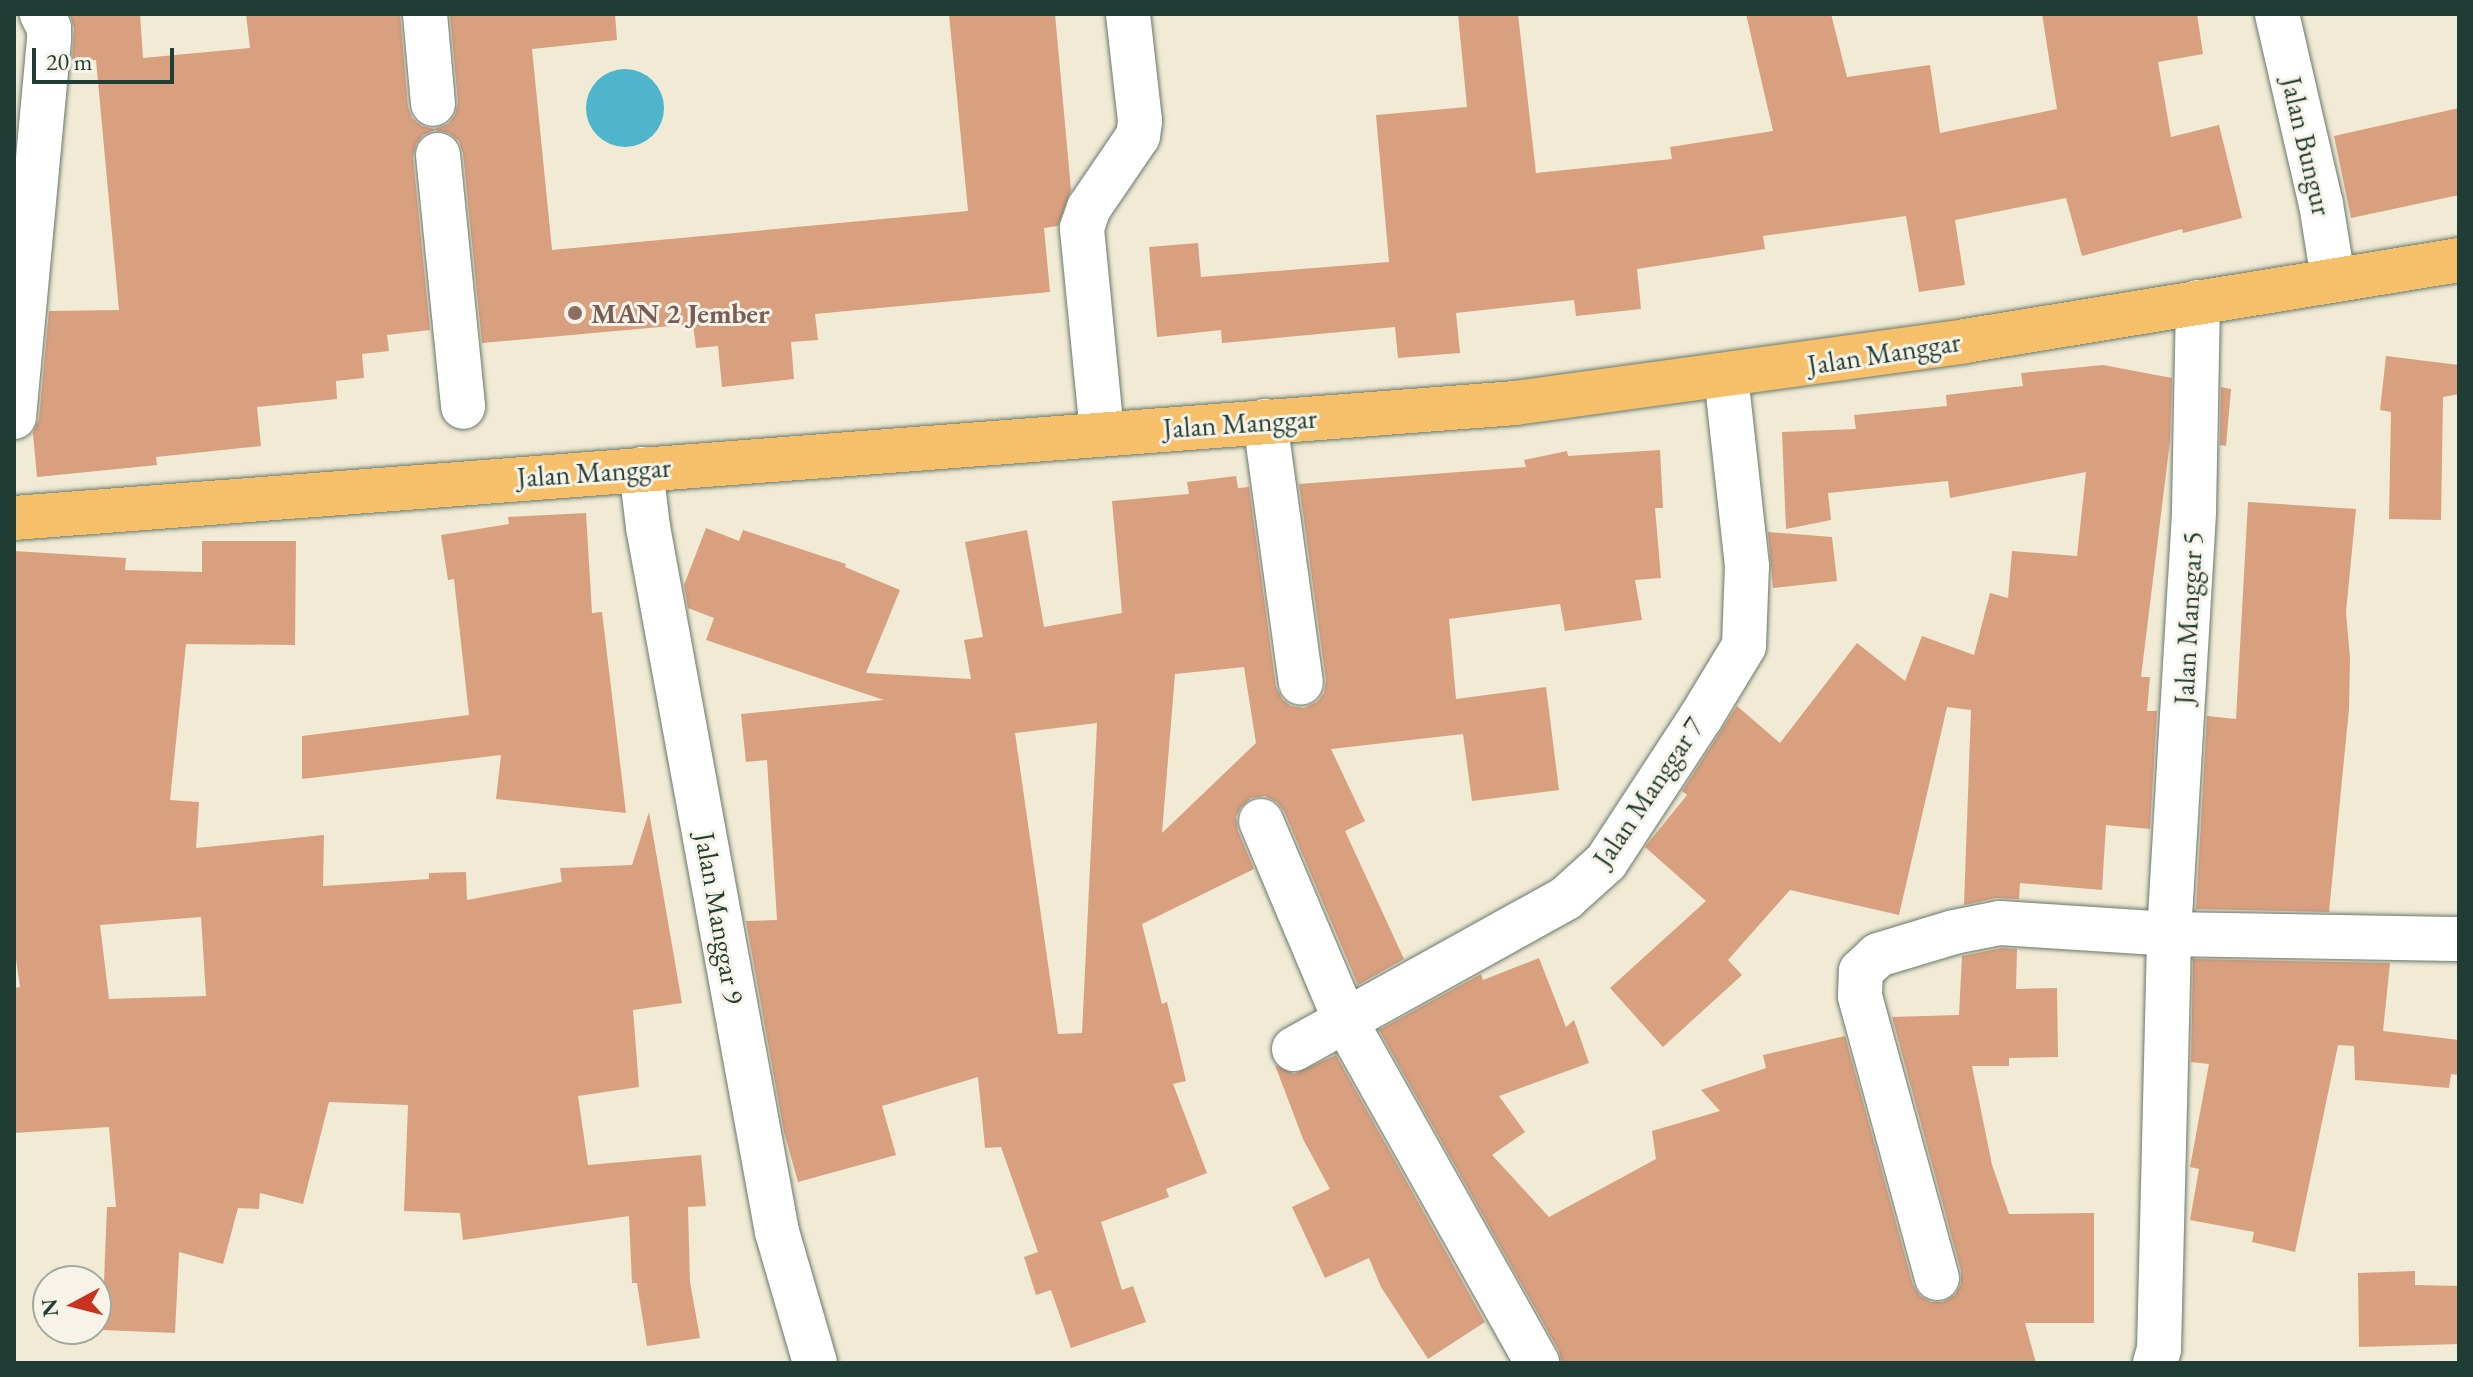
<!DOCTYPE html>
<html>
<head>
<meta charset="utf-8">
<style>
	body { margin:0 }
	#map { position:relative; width:2473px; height:1377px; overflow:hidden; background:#f1ead4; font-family:"EB Garamond",serif }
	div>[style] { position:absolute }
	.water>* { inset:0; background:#4eb5cc }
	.round { border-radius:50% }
	.building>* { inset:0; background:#d9a080 }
	.roads { filter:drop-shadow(0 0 2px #687a6c) drop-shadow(0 0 2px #687a6c) }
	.minor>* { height:44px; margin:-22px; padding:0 22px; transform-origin:22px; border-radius:22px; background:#fff }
	.major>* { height:44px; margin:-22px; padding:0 22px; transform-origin:22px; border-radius:22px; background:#f6c06b }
	.dots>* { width:22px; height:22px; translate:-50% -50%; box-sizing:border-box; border:4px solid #f7f3e8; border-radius:50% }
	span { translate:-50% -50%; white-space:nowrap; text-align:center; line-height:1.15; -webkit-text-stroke:6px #f7f3e8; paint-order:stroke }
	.street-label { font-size:28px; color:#1f3d34 }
	.education-label { font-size:28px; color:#785e54; font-weight:700 }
	.left { translate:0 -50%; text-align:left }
	.frame { position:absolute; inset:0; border:16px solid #1f3d34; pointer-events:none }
	.north { position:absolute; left:32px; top:1265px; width:80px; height:80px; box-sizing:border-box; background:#f7f3e8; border:2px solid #a1aaa0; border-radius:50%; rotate:263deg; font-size:22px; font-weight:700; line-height:32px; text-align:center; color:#1f3d34 }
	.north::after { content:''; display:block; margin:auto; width:28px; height:36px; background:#c8321e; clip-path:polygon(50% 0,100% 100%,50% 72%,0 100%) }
	.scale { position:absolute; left:32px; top:48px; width:142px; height:36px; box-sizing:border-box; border:4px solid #1f3d34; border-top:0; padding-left:10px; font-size:24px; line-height:28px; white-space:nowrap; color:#1f3d34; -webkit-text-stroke:6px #f7f3e8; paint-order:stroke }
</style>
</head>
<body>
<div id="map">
	<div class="water">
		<i class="round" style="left:586px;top:69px;width:78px;height:78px"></i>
	</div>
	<div class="building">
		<i style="clip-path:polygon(70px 14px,140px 14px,143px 58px,250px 48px,246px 14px,400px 14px,408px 107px,412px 118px,422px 126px,434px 129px,448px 124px,455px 115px,458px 103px,450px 14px,615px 14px,617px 40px,532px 49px,552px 250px,968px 211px,949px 14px,1055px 14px,1071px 190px,1058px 226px,1044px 228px,1050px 292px,815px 314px,818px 340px,791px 342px,794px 379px,722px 387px,718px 346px,696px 348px,693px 324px,482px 343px,463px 153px,459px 141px,449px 133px,435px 130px,423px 135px,416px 144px,413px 157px,430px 330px,387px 335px,389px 351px,362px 354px,364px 378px,336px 381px,337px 399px,257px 407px,261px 446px,156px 457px,157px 465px,37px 477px,33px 433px,39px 419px,49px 311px,119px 310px,96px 60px,72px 61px,74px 28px)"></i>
		<i style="clip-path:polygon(1458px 14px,1518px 14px,1536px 173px,1672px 159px,1670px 147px,1773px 131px,1746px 14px,1831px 14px,1847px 77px,1930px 65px,1940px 133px,2057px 109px,2042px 14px,2197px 14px,2203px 54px,2158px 62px,2171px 137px,2219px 125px,2242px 218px,2183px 233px,2182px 229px,2082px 256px,2066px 198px,1955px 220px,1965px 285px,1919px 292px,1906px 216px,1763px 236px,1765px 249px,1637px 269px,1641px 309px,1576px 316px,1574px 300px,1456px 313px,1460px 353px,1398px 358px,1395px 327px,1222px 343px,1221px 330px,1157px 337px,1149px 247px,1198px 243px,1201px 277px,1389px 262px,1376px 115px,1467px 107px)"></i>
		<i style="clip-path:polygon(2459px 108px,2459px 195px,2351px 218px,2334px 136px)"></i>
		<i style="clip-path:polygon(2386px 356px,2459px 365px,2459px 394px,2443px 397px,2441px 520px,2389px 519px,2391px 412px,2380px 410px)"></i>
		<i style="clip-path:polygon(2103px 365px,2172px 378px,2170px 441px,2141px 677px,2150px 677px,2147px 711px,2157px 711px,2150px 829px,2106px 825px,2102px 890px,2020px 883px,2019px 899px,1996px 898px,1964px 905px,1971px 710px,1947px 707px,1899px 915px,1790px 890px,1728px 960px,1742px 975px,1663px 1047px,1610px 988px,1706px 901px,1645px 847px,1687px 795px,1682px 791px,1737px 706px,1780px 743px,1857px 643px,1905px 681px,1922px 636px,1974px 655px,1990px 593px,2008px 598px,2012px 551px,2077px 556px,2086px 472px,1950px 498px,1948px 481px,1828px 493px,1831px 520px,1786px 529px,1782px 432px,1856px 429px,1854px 415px,1947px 406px,1946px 395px,2023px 386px,2021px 373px)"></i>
		<i style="clip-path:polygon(2221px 387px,2231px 389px,2226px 446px,2220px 445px)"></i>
		<i style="clip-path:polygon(evenodd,1660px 450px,1663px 508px,1655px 508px,1661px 578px,1635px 580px,1642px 620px,1565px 631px,1560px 604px,1449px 619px,1456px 699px,1546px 687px,1559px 790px,1472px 801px,1463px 734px,1331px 749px,1365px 821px,1345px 831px,1404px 959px,1358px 985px,1284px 811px,1277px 802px,1265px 796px,1251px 798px,1241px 807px,1236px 817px,1238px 831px,1254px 869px,1142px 924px,1162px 1004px,1167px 1002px,1186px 1081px,1173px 1084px,1207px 1173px,1166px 1189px,1169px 1197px,1101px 1222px,1122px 1290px,1133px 1286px,1146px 1322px,1071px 1348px,1051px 1290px,1036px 1295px,1024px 1257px,1038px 1252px,1001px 1147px,985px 1148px,978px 1077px,882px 1106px,896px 1155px,798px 1182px,784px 1132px,746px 921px,777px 920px,767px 760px,746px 762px,741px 714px,884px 700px,706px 640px,714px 618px,688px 608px,684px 585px,706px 528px,739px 541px,743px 530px,846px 564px,845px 567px,900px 590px,866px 673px,971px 679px,964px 640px,983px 637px,965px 542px,1027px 530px,1044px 627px,1122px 613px,1112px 501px,1189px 494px,1187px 482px,1236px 476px,1238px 488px,1249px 487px,1276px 687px,1282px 699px,1291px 706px,1304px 708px,1317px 702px,1324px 693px,1326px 680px,1299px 484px,1526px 467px,1524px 460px,1567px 451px,1568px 456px,1660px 450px,1244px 667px,1256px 743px,1162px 833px,1175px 674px,1244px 667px,1660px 450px,1097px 723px,1082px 1033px,1058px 1034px,1015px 733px,1097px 723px)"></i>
		<i style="clip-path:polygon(2248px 502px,2356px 509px,2346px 612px,2350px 658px,2349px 709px,2329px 912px,2196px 909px,2207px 716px,2236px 719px)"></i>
		<i style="clip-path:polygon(586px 513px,592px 613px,602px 612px,626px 813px,496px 799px,501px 755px,302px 779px,302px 736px,469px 715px,454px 579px,448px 580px,441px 535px,509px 524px,508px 517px)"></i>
		<i style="clip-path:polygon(1768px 532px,1832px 537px,1837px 581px,1773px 588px)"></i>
		<i style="clip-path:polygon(evenodd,202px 541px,296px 541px,295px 645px,186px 644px,170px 800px,199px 802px,196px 848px,324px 835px,323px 886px,429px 879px,429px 873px,466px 872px,467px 900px,562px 882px,560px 868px,632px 865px,649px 812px,682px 1003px,633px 1010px,639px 1087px,578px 1096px,588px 1165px,701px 1155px,706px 1206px,688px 1207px,690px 1282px,700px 1338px,647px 1346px,637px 1283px,632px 1283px,629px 1216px,463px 1240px,460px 1213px,404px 1211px,408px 1105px,329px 1102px,303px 1204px,260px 1193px,259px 1209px,238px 1208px,223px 1264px,179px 1252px,175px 1333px,102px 1330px,107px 1207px,116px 1207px,109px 1127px,14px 1133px,14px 988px,20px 987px,14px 946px,14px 551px,126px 558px,125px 570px,202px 572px,202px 541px,201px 917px,206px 996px,109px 999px,100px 925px,201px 917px)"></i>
		<i style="clip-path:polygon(2002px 948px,2017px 949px,2016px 989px,2057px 988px,2058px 1057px,2009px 1058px,2009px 1066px,1972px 1066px,1992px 1165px,2009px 1214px,2094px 1213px,2094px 1323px,2025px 1323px,2036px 1363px,1562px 1363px,1559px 1351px,1379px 1030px,1481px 974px,1483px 980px,1539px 958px,1566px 1027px,1574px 1020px,1589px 1063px,1499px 1096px,1525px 1132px,1492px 1155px,1549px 1217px,1656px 1159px,1652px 1131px,1720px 1111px,1701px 1090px,1766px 1068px,1763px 1055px,1845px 1036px,1913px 1285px,1920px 1296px,1931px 1302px,1943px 1302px,1955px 1295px,1961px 1284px,1961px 1271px,1892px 1017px,1959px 1015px,1962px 956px)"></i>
		<i style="clip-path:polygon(2193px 959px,2390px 963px,2383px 1031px,2459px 1040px,2459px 1075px,2451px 1074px,2449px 1088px,2355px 1080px,2354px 1046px,2338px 1045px,2295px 1252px,2252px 1242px,2254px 1232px,2190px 1220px,2199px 1169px,2190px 1167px,2209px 1064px,2191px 1062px)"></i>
		<i style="clip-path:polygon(1336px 1055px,1485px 1322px,1428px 1359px,1381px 1287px,1369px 1258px,1325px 1278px,1292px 1207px,1330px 1189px,1303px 1139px,1275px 1065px,1294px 1074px)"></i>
		<i style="clip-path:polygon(2415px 1271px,2415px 1285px,2459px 1286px,2459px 1344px,2359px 1347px,2358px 1273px)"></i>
	</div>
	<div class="roads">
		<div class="minor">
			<i style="left:425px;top:14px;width:90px;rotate:84.9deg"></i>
			<i style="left:2277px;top:14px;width:195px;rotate:77deg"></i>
			<i style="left:2321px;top:204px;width:76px;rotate:80.9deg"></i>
			<i style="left:438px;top:155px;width:253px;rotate:84.3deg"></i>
			<i style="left:14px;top:417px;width:381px;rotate:-84.7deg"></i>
			<i style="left:49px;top:38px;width:10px;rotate:-90deg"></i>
			<i style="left:49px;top:28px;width:16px;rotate:-117deg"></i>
			<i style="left:1265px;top:421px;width:264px;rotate:82.2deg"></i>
			<i style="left:1102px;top:433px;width:206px;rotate:-95.6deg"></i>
			<i style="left:1082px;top:228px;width:21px;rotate:-71deg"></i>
			<i style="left:1089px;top:208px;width:87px;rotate:-55.8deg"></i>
			<i style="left:1138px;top:136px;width:15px;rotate:-82deg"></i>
			<i style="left:1140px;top:121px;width:108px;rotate:-96.4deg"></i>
			<i style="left:641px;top:469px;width:58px;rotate:83.1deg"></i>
			<i style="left:648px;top:527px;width:717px;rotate:79.63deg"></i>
			<i style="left:777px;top:1232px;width:136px;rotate:73.8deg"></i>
			<i style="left:1261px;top:821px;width:218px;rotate:67.1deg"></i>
			<i style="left:1346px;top:1022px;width:391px;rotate:60.7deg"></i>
			<i style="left:1294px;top:1049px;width:311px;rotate:-29deg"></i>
			<i style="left:1566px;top:898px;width:54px;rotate:-42deg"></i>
			<i style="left:1606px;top:862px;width:173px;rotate:-56.8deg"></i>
			<i style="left:1701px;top:717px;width:83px;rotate:-58.8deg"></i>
			<i style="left:1744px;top:646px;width:80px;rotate:-87.9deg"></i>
			<i style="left:1747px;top:566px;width:190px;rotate:-96.3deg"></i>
			<i style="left:1937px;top:1278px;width:292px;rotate:-105.3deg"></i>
			<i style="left:1860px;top:996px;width:25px;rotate:-88deg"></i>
			<i style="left:1861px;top:971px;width:23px;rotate:-43deg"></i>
			<i style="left:1878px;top:955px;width:79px;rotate:-16.8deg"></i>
			<i style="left:1954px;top:932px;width:47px;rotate:-11.1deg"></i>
			<i style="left:2000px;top:923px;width:169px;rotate:3.7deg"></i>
			<i style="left:2169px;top:934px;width:290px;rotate:1deg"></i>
			<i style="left:2155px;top:1363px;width:15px;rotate:-74deg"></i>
			<i style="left:2159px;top:1349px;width:415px;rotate:-88.6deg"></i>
			<i style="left:2169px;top:934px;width:425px;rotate:-86.6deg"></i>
			<i style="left:2194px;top:510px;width:208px;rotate:-88.9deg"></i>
		</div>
		<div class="major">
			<i style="left:14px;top:518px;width:1505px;rotate:-4.38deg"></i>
			<i style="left:1515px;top:403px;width:454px;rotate:-7.8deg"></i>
			<i style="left:1965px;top:341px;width:501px;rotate:-9.31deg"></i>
		</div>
	</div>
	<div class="dots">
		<i style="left:575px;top:313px;background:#8d6e63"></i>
	</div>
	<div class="street-label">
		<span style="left:2307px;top:146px;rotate:77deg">Jalan Bungur</span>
		<span style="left:1884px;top:353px;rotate:-9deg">Jalan Manggar</span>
		<span style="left:1240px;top:423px;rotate:-4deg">Jalan Manggar</span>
		<span style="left:594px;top:472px;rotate:-4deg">Jalan Manggar</span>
		<span style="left:2188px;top:618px;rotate:-87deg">Jalan Manggar 5</span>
		<span style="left:1648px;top:792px;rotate:-56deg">Jalan Manggar 7</span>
		<span style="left:720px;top:918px;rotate:80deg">Jalan Manggar 9</span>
	</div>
	<div class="education-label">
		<span class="left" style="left:591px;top:313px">MAN 2 Jember</span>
	</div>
	<div class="frame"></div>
	<div class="north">N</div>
	<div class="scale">20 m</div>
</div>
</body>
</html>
